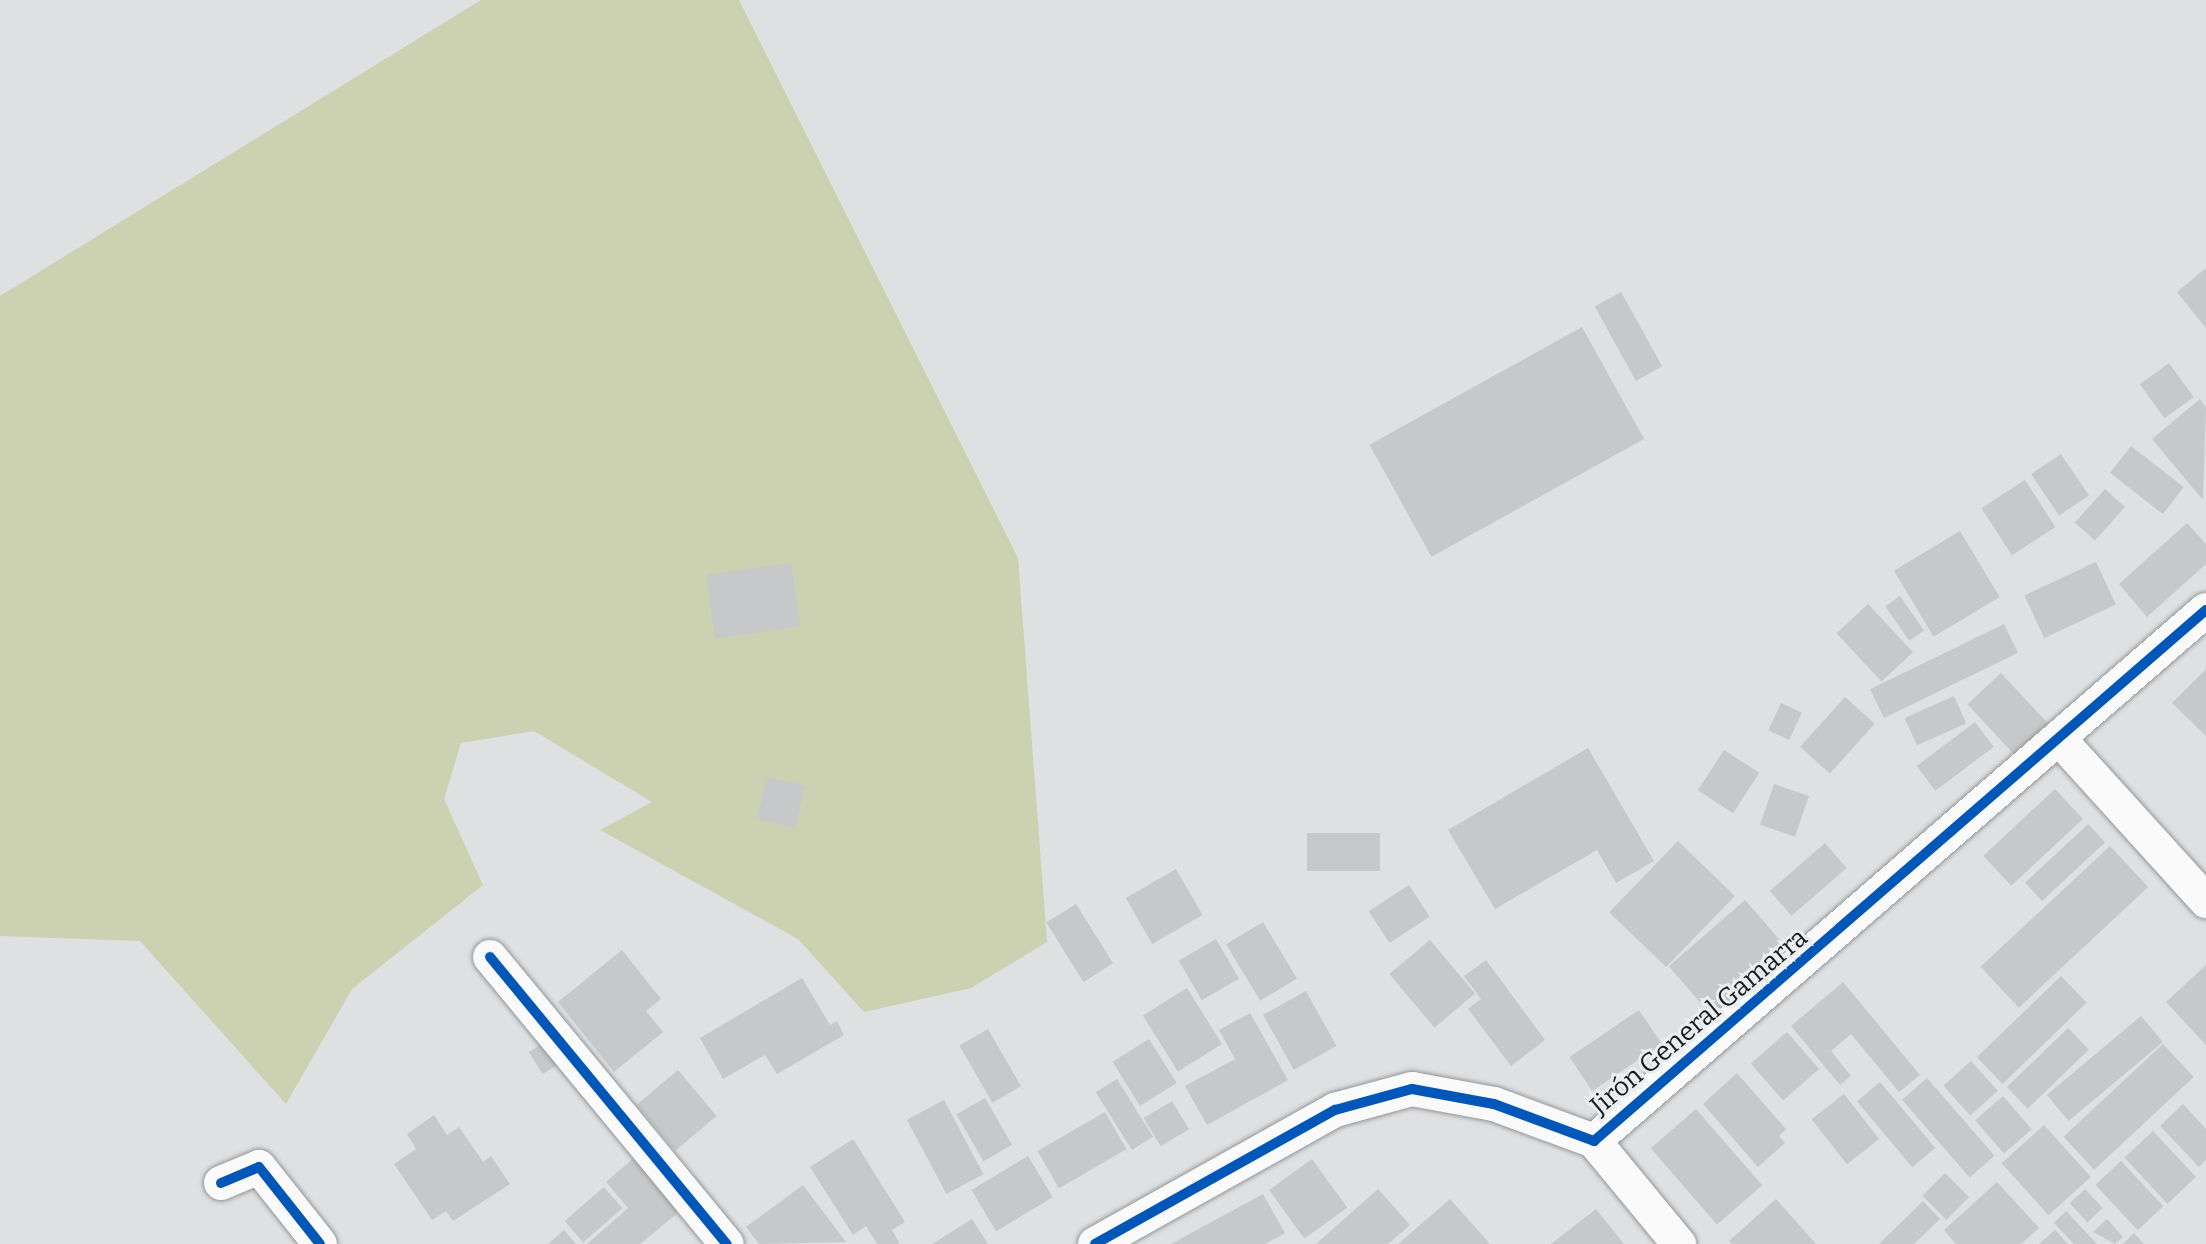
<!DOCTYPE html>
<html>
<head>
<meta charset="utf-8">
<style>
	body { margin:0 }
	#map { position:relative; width:2206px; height:1244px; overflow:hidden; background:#dee0e2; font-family:Bitter,serif }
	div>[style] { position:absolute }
	.green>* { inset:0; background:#cbd1b1 }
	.building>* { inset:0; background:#c7c8c9; transform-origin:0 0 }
	.roads { filter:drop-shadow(0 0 2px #949697) drop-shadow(0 0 2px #949697) }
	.minor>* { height:34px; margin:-17px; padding:0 17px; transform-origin:17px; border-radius:17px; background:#fafafb }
	.cycleway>* { height:10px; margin:-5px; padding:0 5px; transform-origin:5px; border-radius:5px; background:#0057b8 }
	span { translate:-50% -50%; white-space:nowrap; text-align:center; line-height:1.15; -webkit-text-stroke:6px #ebeef0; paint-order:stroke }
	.street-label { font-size:26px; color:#18191a }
</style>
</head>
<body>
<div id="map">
	<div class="green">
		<i style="clip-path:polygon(481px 0,739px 0,1018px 558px,1047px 942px,971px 988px,864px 1012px,798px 939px,600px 830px,652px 802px,534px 731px,461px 743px,444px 799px,483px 885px,352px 989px,286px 1104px,140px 941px,0 936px,0 296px)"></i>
	</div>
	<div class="building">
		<i style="clip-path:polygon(2206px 268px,2206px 328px,2177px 292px)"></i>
		<i style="left:1621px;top:292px;width:85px;height:30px;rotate:61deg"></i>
		<i style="left:1582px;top:327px;width:128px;height:243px;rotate:61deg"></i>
		<i style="left:2169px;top:363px;width:42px;height:36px;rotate:54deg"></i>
		<i style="clip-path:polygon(2200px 399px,2206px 407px,2203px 500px,2152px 439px)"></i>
		<i style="left:2131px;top:446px;width:67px;height:34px;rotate:38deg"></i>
		<i style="left:2061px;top:454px;width:50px;height:36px;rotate:56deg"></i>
		<i style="left:2025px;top:480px;width:56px;height:52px;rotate:57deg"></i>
		<i style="left:2105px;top:489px;width:27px;height:45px;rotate:42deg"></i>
		<i style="clip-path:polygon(2187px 523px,2206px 544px,2206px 564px,2147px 617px,2119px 584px)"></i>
		<i style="left:1960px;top:531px;width:77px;height:77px;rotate:59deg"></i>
		<i style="left:2096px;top:562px;width:47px;height:79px;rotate:65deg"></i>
		<i style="left:791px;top:563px;width:64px;height:86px;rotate:82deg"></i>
		<i style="left:1900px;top:596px;width:42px;height:18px;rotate:55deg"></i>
		<i style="left:1868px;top:604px;width:66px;height:43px;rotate:47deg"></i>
		<i style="left:2004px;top:624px;width:32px;height:149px;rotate:64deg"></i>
		<i style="clip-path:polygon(2206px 669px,2206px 736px,2172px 703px)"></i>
		<i style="left:2001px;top:673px;width:69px;height:46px;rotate:47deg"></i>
		<i style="left:1954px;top:696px;width:30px;height:54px;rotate:66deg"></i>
		<i style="left:1845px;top:697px;width:40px;height:67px;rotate:42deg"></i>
		<i style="left:1781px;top:703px;width:23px;height:30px;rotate:25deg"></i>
		<i style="left:1975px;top:722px;width:31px;height:73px;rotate:53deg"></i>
		<i style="clip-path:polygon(1588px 748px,1654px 861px,1616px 883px,1597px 850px,1495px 909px,1448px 830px)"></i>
		<i style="left:1724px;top:750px;width:42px;height:48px;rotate:33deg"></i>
		<i style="left:767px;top:777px;width:39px;height:43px;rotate:13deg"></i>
		<i style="left:1774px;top:784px;width:37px;height:43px;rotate:19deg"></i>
		<i style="left:2055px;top:789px;width:41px;height:98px;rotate:47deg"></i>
		<i style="left:2088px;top:824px;width:25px;height:86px;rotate:47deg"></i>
		<i style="left:1380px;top:833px;width:38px;height:73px;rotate:90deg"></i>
		<i style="left:1678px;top:841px;width:79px;height:99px;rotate:44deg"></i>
		<i style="left:1825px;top:843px;width:33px;height:73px;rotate:49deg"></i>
		<i style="left:2110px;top:846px;width:56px;height:177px;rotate:47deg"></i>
		<i style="left:1176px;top:869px;width:53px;height:58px;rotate:60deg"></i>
		<i style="left:1409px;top:885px;width:38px;height:48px;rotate:57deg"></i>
		<i style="left:1745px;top:900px;width:72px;height:101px;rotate:49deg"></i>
		<i style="left:1076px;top:904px;width:70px;height:35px;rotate:58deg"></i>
		<i style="left:1263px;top:922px;width:66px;height:43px;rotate:59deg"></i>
		<i style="left:1216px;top:939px;width:46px;height:43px;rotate:60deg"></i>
		<i style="left:1430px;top:940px;width:70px;height:53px;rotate:50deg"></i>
		<i style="clip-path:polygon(622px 950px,661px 999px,646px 1011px,663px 1032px,614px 1072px,558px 1002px)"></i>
		<i style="clip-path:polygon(1486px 960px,1545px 1040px,1511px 1066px,1468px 1009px,1481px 999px,1464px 976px)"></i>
		<i style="clip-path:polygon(2206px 965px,2206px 1045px,2166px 1002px)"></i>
		<i style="left:2061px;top:976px;width:37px;height:117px;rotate:46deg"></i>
		<i style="clip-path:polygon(802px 978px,830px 1025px,837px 1021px,844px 1035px,777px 1074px,765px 1055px,723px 1079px,700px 1038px)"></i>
		<i style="clip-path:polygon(1843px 982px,1920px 1075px,1899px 1092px,1851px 1034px,1831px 1051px,1851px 1076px,1840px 1085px,1791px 1026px)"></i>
		<i style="left:1187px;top:988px;width:66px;height:52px;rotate:58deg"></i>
		<i style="left:1306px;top:991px;width:63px;height:49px;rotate:61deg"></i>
		<i style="left:1639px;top:1010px;width:41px;height:84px;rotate:56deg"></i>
		<i style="clip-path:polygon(1250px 1013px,1288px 1080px,1207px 1125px,1185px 1086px,1235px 1059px,1219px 1030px)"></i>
		<i style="left:2141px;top:1016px;width:34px;height:123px;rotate:50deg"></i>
		<i style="left:2068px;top:1028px;width:30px;height:85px;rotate:46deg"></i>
		<i style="left:988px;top:1029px;width:66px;height:33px;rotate:60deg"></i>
		<i style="left:1787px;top:1032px;width:49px;height:48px;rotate:49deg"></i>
		<i style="left:1149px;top:1039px;width:52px;height:43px;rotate:58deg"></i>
		<i style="left:545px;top:1042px;width:26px;height:19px;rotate:58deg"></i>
		<i style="left:2163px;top:1044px;width:45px;height:136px;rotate:47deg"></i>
		<i style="left:1971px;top:1061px;width:40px;height:37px;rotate:48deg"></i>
		<i style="left:678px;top:1070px;width:60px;height:54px;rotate:50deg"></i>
		<i style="clip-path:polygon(1737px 1073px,1786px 1129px,1779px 1136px,1785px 1143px,1758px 1167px,1703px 1104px)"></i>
		<i style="left:1927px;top:1078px;width:103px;height:33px;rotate:49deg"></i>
		<i style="left:1117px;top:1079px;width:68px;height:25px;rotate:58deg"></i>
		<i style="left:1880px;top:1082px;width:86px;height:30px;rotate:50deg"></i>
		<i style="left:1844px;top:1094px;width:57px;height:41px;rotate:52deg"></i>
		<i style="left:2003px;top:1096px;width:44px;height:37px;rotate:49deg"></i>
		<i style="left:985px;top:1098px;width:54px;height:33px;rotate:60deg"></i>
		<i style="left:944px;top:1100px;width:84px;height:42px;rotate:62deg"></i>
		<i style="left:1172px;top:1101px;width:33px;height:33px;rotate:59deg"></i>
		<i style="clip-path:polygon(2183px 1104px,2206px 1129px,2206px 1160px,2199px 1167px,2160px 1126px)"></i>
		<i style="left:1696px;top:1109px;width:101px;height:60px;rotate:49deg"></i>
		<i style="left:1105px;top:1112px;width:43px;height:78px;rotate:60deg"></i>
		<i style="clip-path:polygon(434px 1115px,447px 1135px,459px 1127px,483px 1162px,491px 1156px,510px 1184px,453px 1221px,446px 1211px,432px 1220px,394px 1164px,416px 1149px,407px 1134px)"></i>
		<i style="left:2044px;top:1125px;width:70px;height:57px;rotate:48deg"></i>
		<i style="left:2153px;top:1131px;width:63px;height:39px;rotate:47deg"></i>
		<i style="clip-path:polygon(853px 1139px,905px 1222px,892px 1230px,900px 1244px,877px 1244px,866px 1226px,853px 1235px,810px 1167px)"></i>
		<i style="left:1028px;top:1156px;width:48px;height:66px;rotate:59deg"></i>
		<i style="clip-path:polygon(634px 1158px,679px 1212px,640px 1244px,587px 1244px,628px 1208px,606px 1182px)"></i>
		<i style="left:1312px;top:1159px;width:60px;height:53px;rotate:54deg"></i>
		<i style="left:2121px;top:1161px;width:62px;height:35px;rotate:47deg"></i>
		<i style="left:1945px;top:1173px;width:34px;height:32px;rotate:45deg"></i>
		<i style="clip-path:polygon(1997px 1182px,2039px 1228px,2021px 1244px,1956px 1244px,1944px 1230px)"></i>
		<i style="clip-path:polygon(803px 1185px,846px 1242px,759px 1244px,746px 1227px)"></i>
		<i style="left:604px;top:1187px;width:28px;height:52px;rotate:49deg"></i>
		<i style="clip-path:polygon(1378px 1189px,1410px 1225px,1388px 1244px,1316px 1244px)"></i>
		<i style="left:2085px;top:1189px;width:26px;height:21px;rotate:47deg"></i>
		<i style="clip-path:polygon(1263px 1194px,1285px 1233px,1265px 1244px,1171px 1244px)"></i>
		<i style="clip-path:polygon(1450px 1199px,1490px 1244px,1398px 1244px)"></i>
		<i style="clip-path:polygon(1776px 1199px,1816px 1244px,1732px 1244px,1729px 1241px)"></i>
		<i style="clip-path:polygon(1923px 1201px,1940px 1219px,1914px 1244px,1879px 1244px)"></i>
		<i style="clip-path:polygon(1596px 1209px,1624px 1244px,1551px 1244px)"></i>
		<i style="clip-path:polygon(2066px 1211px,2097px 1244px,2074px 1244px,2054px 1223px)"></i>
		<i style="clip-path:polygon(972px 1219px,988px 1244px,932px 1244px)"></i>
		<i style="clip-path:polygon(2107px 1219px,2123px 1237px,2115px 1244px,2093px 1232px)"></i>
		<i style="clip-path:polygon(564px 1230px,576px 1244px,548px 1244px)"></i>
		<i style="clip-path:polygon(2055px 1230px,2068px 1244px,2039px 1244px)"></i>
		<i style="clip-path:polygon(2134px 1233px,2144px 1244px,2123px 1244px)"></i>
	</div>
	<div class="roads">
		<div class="minor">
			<i style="left:2062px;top:742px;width:215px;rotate:47.8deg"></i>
			<i style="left:490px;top:957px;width:372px;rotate:50.5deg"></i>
			<i style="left:1594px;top:1141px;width:134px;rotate:50.5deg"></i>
			<i style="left:221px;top:1183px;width:41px;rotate:-22.8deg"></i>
			<i style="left:259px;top:1167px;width:98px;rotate:51.6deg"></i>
			<i style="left:1095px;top:1244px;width:275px;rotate:-29.2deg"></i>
			<i style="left:1335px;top:1110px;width:80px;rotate:-15.3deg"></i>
			<i style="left:1412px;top:1089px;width:83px;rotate:10.4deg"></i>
			<i style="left:1494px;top:1104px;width:107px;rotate:20.3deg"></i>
			<i style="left:1594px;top:1141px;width:810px;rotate:-40.95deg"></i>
		</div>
	</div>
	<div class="cycleway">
		<i style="left:490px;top:957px;width:372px;rotate:50.5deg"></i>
		<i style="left:221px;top:1183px;width:41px;rotate:-22.8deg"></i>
		<i style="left:259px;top:1167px;width:98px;rotate:51.6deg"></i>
		<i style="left:1095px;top:1244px;width:275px;rotate:-29.2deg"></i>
		<i style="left:1335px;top:1110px;width:80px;rotate:-15.3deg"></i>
		<i style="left:1412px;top:1089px;width:83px;rotate:10.4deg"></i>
		<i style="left:1494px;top:1104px;width:107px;rotate:20.3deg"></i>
		<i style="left:1594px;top:1141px;width:810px;rotate:-40.95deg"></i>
	</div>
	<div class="street-label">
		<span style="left:1699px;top:1022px;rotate:-40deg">Jirón General Gamarra</span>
	</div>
</div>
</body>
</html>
